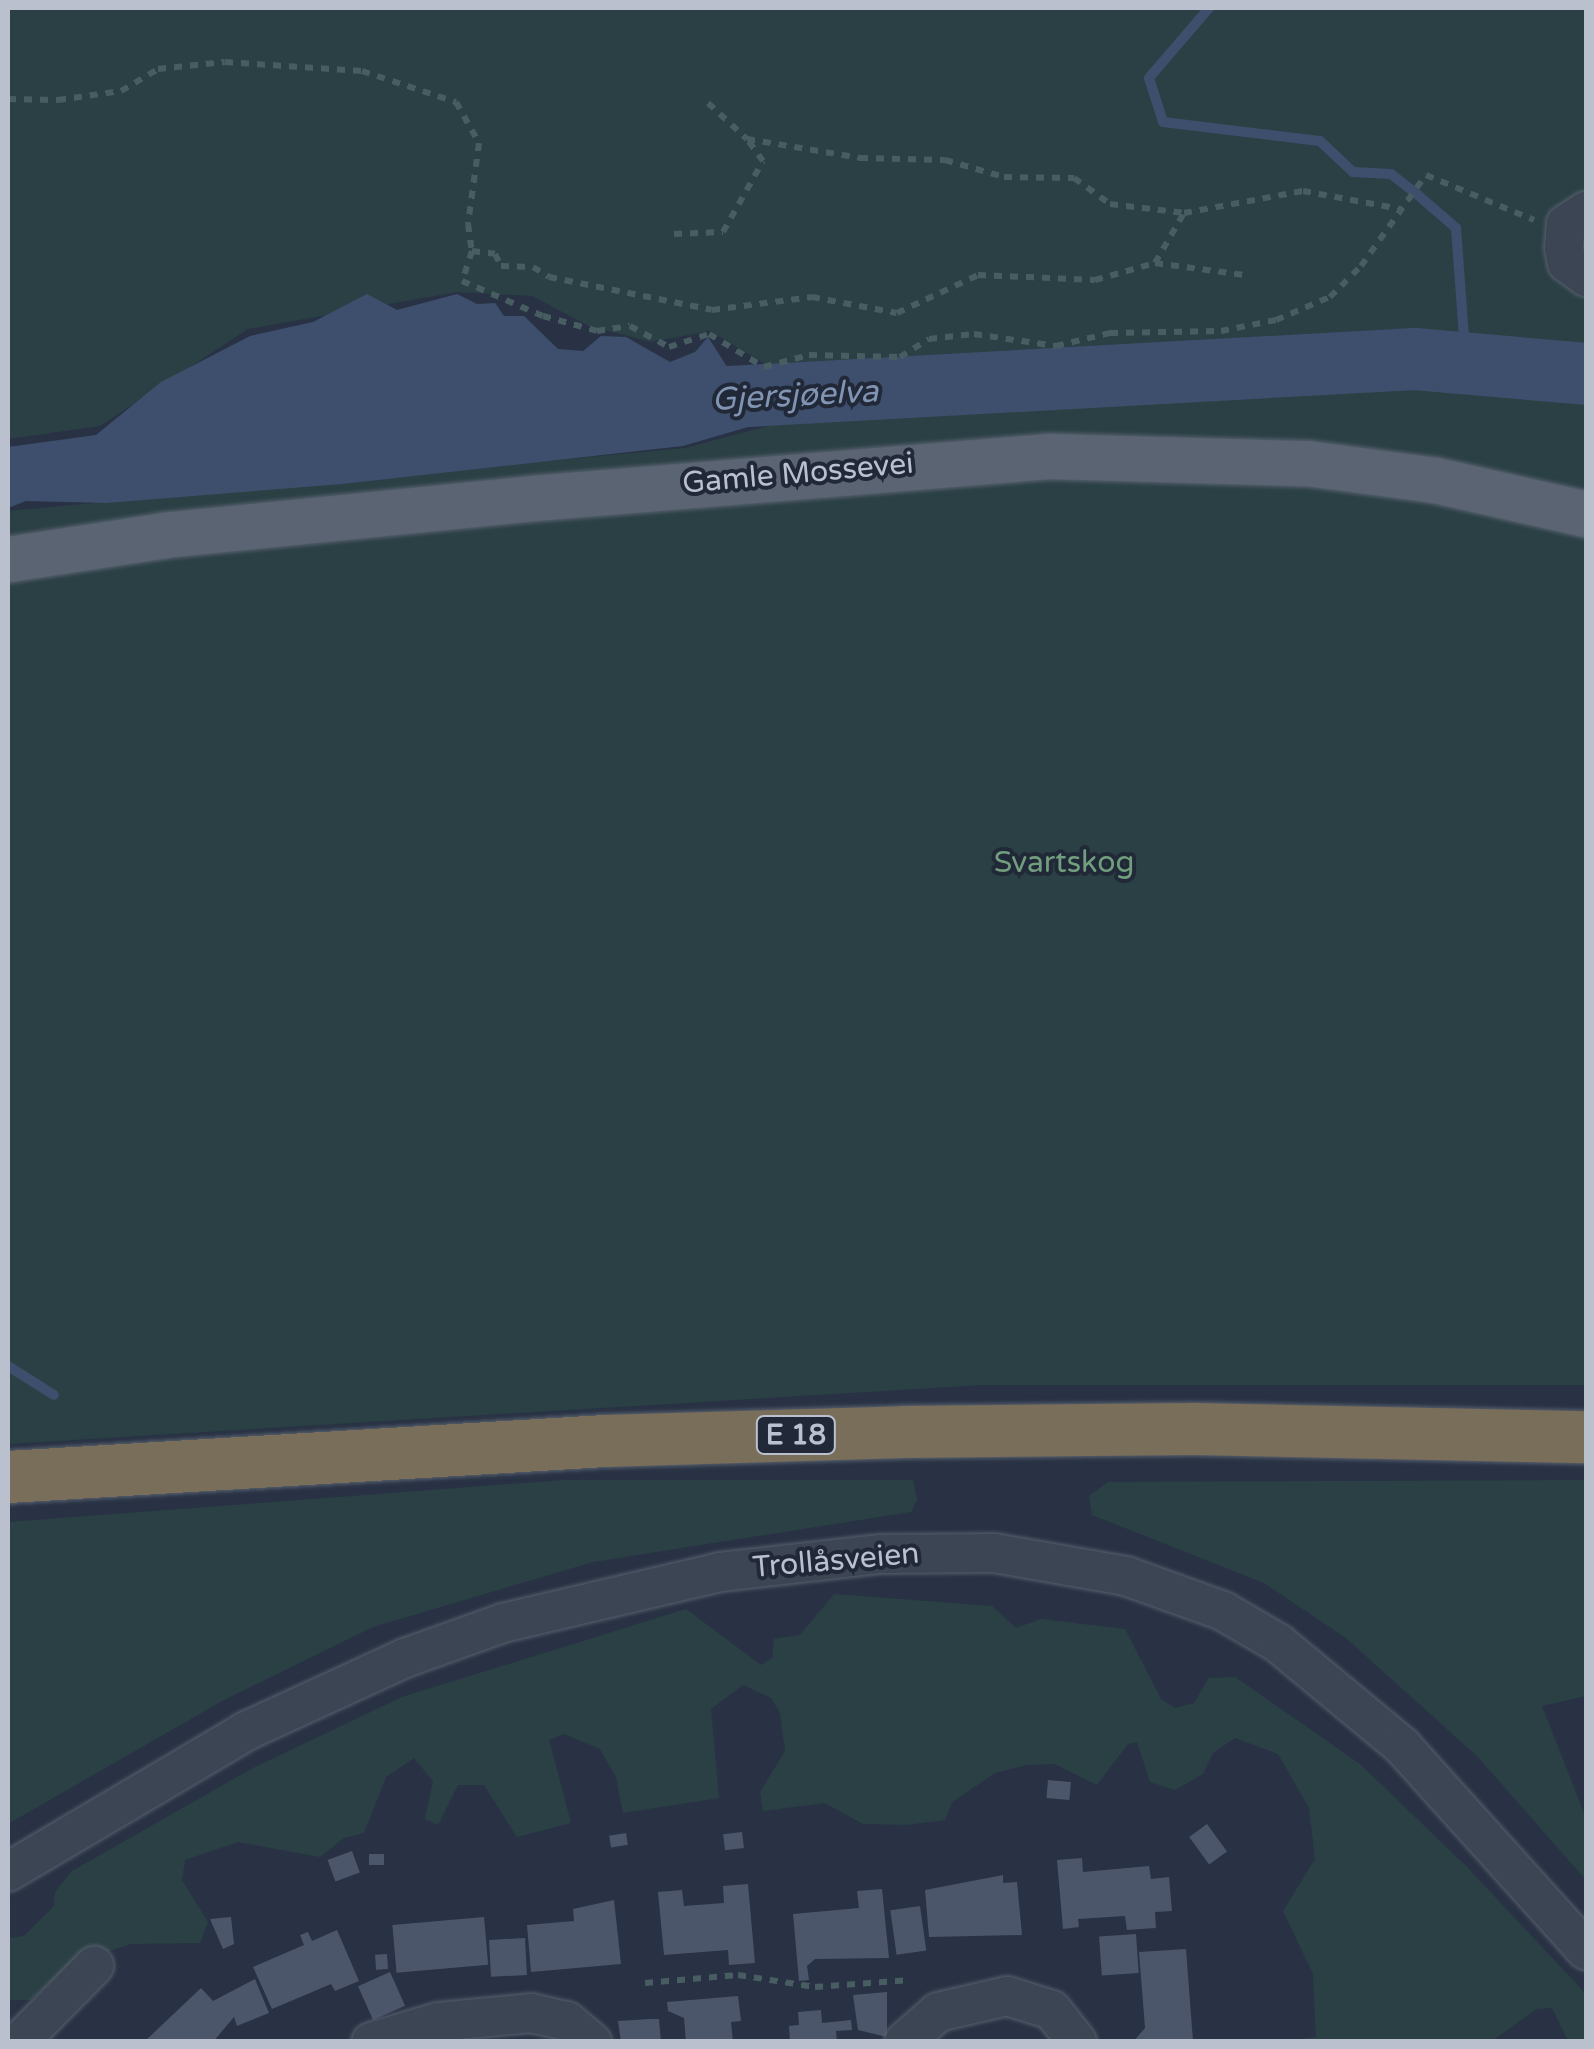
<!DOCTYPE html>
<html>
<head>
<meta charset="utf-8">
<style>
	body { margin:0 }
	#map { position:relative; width:1594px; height:2049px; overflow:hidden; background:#283244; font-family:"Varela Round",sans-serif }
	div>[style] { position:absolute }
	.green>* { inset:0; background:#2a4045 }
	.water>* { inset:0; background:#3e4f6d }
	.stream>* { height:10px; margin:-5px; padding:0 5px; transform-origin:5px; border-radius:5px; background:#3e4f6d }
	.river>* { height:62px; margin:-31px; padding:0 31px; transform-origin:31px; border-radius:31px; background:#3e4f6d }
	.building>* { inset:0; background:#4c566a; transform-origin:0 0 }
	.path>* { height:6px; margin-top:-3px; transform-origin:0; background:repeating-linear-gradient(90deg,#485d61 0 8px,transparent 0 16px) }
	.roads { filter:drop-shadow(0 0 2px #58606e) drop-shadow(0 0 2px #58606e) }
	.minor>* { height:38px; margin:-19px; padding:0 19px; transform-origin:19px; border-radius:19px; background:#3c4553 }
	.major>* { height:45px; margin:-22.5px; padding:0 22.5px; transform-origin:22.5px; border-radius:22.5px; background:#5a6473 }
	.highway>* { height:52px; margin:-26px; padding:0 26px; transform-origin:26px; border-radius:26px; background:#796e59 }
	span { translate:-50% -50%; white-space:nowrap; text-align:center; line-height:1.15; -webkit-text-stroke:8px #212939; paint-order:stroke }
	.shield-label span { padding:2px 8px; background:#212939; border:2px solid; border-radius:8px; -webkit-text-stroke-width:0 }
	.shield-label { font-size:28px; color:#bac0cd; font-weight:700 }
	.street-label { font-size:30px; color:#bac0cd }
	.park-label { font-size:30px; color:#719e7d }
	.water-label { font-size:32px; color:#8195b3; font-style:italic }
	.frame { position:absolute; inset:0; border:10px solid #bac0cd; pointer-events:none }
</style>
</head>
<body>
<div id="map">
	<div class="green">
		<i style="clip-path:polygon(8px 8px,1586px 8px,1586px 1385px,983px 1385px,8px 1444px,8px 511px,685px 448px,786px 421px,774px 369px,710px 331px,651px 342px,589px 326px,532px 296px,457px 292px,248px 329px,100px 426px,8px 439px)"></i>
		<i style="clip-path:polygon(563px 1480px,913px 1480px,917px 1500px,911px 1512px,593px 1562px,373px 1627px,222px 1701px,8px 1824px,8px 1522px)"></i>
		<i style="clip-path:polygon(1586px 1480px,1586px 1696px,1542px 1706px,1586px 1818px,1586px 1880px,1478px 1757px,1346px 1638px,1264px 1583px,1092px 1515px,1089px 1496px,1108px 1482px)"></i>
		<i style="clip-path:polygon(834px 1594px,992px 1606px,1016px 1628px,1041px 1619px,1125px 1629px,1161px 1699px,1175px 1708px,1194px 1703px,1209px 1678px,1235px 1677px,1360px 1764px,1467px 1867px,1586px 1994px,1586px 2041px,1568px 2041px,1552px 2008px,1537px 2009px,1492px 2041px,1282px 2041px,1316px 2037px,1313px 1974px,1283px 1911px,1315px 1859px,1309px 1808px,1278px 1754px,1235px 1738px,1213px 1753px,1203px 1774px,1175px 1790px,1150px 1782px,1137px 1742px,1128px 1744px,1097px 1785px,1055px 1764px,1027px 1765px,995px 1773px,952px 1802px,945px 1820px,907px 1825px,863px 1824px,825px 1803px,763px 1811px,760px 1792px,785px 1751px,780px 1713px,771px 1698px,743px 1685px,711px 1709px,719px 1798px,623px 1813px,616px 1777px,600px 1749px,564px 1734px,549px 1740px,571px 1823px,517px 1837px,484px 1785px,458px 1785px,438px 1825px,425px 1819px,433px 1781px,414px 1758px,386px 1777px,364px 1833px,344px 1838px,320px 1857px,238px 1842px,185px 1860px,182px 1880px,208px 1922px,200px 1943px,131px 1944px,74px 1963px,30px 2000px,8px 2000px,8px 1938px,24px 1936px,54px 1906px,55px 1892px,72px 1871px,251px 1769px,402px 1697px,686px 1609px,761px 1665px,772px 1658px,774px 1639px,800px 1635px)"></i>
	</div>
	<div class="water">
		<i style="clip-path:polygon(367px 294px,397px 310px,457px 294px,477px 304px,495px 303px,504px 316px,524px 316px,558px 349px,583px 351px,601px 336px,626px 337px,670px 362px,695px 352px,708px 337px,729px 370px,780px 393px,775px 419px,683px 446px,342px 484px,106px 503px,26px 501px,8px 508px,8px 447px,96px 435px,161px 382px,250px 336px,313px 322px)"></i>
	</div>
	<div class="stream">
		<i style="left:1209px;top:8px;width:92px;rotate:130.6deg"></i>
		<i style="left:1149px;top:78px;width:46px;rotate:72.3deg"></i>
		<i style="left:1163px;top:122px;width:158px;rotate:6.9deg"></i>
		<i style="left:1320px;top:141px;width:45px;rotate:43.2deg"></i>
		<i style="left:1353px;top:172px;width:38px;rotate:3deg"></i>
		<i style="left:1391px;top:174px;width:36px;rotate:38deg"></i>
		<i style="left:1419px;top:196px;width:49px;rotate:40.9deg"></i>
		<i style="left:1456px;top:228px;width:135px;rotate:85.8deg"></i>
		<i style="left:8px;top:1366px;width:54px;rotate:32.2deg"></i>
	</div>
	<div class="river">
		<i style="left:694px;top:399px;width:722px;rotate:-3.18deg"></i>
		<i style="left:1415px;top:359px;width:172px;rotate:5deg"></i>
	</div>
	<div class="building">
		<i style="left:1048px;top:1780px;width:23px;height:18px;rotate:5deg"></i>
		<i style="left:1207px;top:1824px;width:34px;height:22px;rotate:54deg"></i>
		<i style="left:742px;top:1832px;width:16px;height:19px;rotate:83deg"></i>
		<i style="left:626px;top:1833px;width:12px;height:17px;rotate:81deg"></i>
		<i style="left:352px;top:1851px;width:23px;height:26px;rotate:70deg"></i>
		<i style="left:369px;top:1854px;width:15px;height:11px"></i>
		<i style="clip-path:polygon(1082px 1858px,1083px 1872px,1149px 1866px,1151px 1879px,1169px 1877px,1172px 1911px,1155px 1912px,1156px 1928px,1127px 1930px,1125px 1916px,1078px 1919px,1079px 1927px,1063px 1929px,1057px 1860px)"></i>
		<i style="clip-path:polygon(1003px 1875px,1003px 1883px,1017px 1882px,1022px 1935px,929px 1937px,925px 1890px)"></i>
		<i style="clip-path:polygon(748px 1884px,755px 1963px,729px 1965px,728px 1950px,664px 1955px,658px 1892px,682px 1890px,684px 1906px,724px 1903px,723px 1886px)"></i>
		<i style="clip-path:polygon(882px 1889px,889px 1958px,815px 1959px,807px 1966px,809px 1980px,799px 1981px,793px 1914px,859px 1908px,857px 1891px)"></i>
		<i style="clip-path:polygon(614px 1900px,621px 1964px,531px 1972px,527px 1925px,574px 1921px,573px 1909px)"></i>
		<i style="left:920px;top:1906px;width:45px;height:30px;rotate:82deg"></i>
		<i style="clip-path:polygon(231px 1917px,234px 1944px,223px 1949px,210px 1919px)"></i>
		<i style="left:484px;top:1917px;width:48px;height:92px;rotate:85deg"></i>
		<i style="clip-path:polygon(337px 1930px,359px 1981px,335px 1991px,331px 1984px,272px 2009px,253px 1967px,304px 1945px,300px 1935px,308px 1932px,312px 1941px)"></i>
		<i style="left:1136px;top:1934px;width:39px;height:37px;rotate:86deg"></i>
		<i style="left:525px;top:1938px;width:37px;height:36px;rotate:87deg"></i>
		<i style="clip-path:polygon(1186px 1949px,1193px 2041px,1133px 2042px,1145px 2028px,1139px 1952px)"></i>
		<i style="left:387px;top:1954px;width:15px;height:12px;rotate:86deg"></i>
		<i style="left:390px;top:1972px;width:37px;height:35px;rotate:66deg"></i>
		<i style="clip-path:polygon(255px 1979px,269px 2013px,237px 2026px,234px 2017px,213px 2042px,144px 2042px,201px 1988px,213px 2001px)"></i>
		<i style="clip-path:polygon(887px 1992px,887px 2037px,858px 2030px,853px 1995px)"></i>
		<i style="clip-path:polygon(738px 1996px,741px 2021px,731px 2022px,733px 2042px,686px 2042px,684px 2018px,668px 2011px,667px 2002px)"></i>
		<i style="clip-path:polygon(821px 2010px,822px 2023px,851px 2020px,852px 2030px,836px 2031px,837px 2042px,790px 2042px,789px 2026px,799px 2025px,798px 2012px)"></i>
		<i style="clip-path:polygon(650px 2019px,659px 2019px,661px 2042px,621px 2042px,618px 2021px)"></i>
	</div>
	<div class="path">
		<i style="left:8px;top:99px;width:50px;rotate:1.1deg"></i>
		<i style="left:58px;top:100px;width:64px;rotate:-8.1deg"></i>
		<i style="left:121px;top:91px;width:43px;rotate:-30.7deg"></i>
		<i style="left:158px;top:69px;width:67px;rotate:-6deg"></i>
		<i style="left:225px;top:62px;width:137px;rotate:3.8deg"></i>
		<i style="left:362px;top:71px;width:99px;rotate:18.3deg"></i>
		<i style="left:456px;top:102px;width:47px;rotate:60.7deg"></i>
		<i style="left:479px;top:143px;width:82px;rotate:97.7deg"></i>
		<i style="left:468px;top:224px;width:27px;rotate:82deg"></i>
		<i style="left:472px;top:251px;width:32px;rotate:108deg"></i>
		<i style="left:462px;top:281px;width:88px;rotate:23.4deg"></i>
		<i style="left:543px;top:316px;width:56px;rotate:15.5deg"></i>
		<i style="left:597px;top:331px;width:33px;rotate:-9deg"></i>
		<i style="left:630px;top:326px;width:44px;rotate:28.3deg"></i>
		<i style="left:669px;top:347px;width:42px;rotate:-18deg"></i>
		<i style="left:709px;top:334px;width:64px;rotate:31deg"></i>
		<i style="left:764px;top:367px;width:47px;rotate:-14.9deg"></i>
		<i style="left:809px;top:355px;width:91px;rotate:1.3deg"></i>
		<i style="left:900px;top:357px;width:34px;rotate:-32deg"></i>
		<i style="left:929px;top:339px;width:45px;rotate:-6.3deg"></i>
		<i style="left:974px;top:334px;width:83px;rotate:8.3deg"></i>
		<i style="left:1056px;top:346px;width:56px;rotate:-13.5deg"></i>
		<i style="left:1110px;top:333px;width:111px;rotate:-1deg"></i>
		<i style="left:1221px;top:331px;width:56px;rotate:-11.3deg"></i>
		<i style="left:1276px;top:320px;width:59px;rotate:-23.1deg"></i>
		<i style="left:1330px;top:297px;width:44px;rotate:-45deg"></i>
		<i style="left:1361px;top:266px;width:112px;rotate:-54.5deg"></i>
		<i style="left:1426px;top:175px;width:117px;rotate:22.6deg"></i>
		<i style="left:708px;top:103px;width:53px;rotate:42.7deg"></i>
		<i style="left:747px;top:139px;width:115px;rotate:9.5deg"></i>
		<i style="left:860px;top:158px;width:85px;rotate:1.3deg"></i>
		<i style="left:945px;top:160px;width:61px;rotate:16.1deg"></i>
		<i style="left:1004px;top:177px;width:70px;rotate:0.8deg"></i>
		<i style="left:1074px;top:178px;width:44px;rotate:35.8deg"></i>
		<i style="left:1110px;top:204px;width:75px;rotate:6.9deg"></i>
		<i style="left:1184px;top:213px;width:121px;rotate:-10.5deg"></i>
		<i style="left:1303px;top:191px;width:99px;rotate:10.5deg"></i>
		<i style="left:674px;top:234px;width:49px;rotate:-2.3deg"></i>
		<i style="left:723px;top:232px;width:81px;rotate:-60.6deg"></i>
		<i style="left:763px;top:161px;width:26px;rotate:-126deg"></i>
		<i style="left:472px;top:251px;width:23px;rotate:7deg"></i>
		<i style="left:495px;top:254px;width:13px;rotate:63deg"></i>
		<i style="left:501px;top:266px;width:32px;rotate:2deg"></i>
		<i style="left:533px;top:267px;width:19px;rotate:32deg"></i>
		<i style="left:549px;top:277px;width:166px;rotate:11.4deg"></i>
		<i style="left:712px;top:310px;width:101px;rotate:-7.4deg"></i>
		<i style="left:812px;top:297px;width:86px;rotate:10.7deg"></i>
		<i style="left:897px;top:313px;width:89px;rotate:-25.1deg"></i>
		<i style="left:978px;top:275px;width:117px;rotate:2.4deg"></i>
		<i style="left:1095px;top:280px;width:62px;rotate:-15.8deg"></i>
		<i style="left:1155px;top:263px;width:90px;rotate:7.7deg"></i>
		<i style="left:1155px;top:263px;width:58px;rotate:-59.9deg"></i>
		<i style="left:645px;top:1983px;width:93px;rotate:-4.9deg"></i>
		<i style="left:738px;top:1975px;width:78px;rotate:8.9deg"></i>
		<i style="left:815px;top:1987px;width:96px;rotate:-4.2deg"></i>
	</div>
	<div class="roads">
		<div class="minor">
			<i style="left:1586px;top:211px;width:24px;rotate:147deg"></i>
			<i style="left:1566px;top:224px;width:24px;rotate:95deg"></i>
			<i style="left:1564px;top:248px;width:15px;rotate:79deg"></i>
			<i style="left:1567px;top:263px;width:24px;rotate:36deg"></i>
			<i style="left:8px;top:1872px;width:277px;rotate:-30.6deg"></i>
			<i style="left:246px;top:1731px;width:175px;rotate:-24.7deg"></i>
			<i style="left:405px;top:1658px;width:104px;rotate:-19.7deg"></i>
			<i style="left:503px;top:1623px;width:223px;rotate:-13.2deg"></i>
			<i style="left:720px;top:1572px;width:162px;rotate:-6.4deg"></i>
			<i style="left:881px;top:1554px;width:113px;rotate:-0.5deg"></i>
			<i style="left:994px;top:1553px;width:134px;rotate:9.9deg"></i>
			<i style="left:1126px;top:1576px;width:103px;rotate:19.8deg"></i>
			<i style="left:1223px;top:1611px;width:64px;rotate:30.2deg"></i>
			<i style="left:1278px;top:1643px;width:161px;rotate:39.7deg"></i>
			<i style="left:1402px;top:1746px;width:275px;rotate:48deg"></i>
			<i style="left:22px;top:2039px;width:103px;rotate:-45.4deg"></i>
			<i style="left:371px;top:2042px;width:70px;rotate:-16.6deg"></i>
			<i style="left:438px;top:2022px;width:93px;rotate:-5.5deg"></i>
			<i style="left:531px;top:2013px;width:37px;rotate:13deg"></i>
			<i style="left:567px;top:2021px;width:33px;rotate:40deg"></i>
			<i style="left:904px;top:2042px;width:45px;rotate:-41.4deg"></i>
			<i style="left:938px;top:2012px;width:71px;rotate:-13.1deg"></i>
			<i style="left:1007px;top:1996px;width:47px;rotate:17.3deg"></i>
			<i style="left:1052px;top:2010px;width:41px;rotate:52deg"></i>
		</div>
		<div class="major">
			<i style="left:8px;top:559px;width:158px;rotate:-8.7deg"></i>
			<i style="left:164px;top:535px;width:371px;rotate:-5.7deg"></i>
			<i style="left:533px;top:498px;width:518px;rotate:-4.65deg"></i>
			<i style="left:1049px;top:456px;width:258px;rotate:1.6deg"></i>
			<i style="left:1307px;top:463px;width:129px;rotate:7.6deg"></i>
			<i style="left:1435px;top:480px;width:155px;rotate:12.7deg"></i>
		</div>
		<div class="highway">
			<i style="left:8px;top:1477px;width:598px;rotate:-3.45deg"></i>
			<i style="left:605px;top:1441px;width:299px;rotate:-1.7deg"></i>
			<i style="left:904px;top:1432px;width:291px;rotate:-0.6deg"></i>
			<i style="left:1195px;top:1429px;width:391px;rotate:1.2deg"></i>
		</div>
	</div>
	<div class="shield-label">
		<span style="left:796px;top:1435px">E 18</span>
	</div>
	<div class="street-label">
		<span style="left:798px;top:474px;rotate:-5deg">Gamle Mossevei</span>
		<span style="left:836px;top:1561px;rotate:-5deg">Trollåsveien</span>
	</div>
	<div class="park-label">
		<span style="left:1064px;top:863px">Svartskog</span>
	</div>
	<div class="water-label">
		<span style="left:795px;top:396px;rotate:-3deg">Gjersjøelva</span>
	</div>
	<div class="frame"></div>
</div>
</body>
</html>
